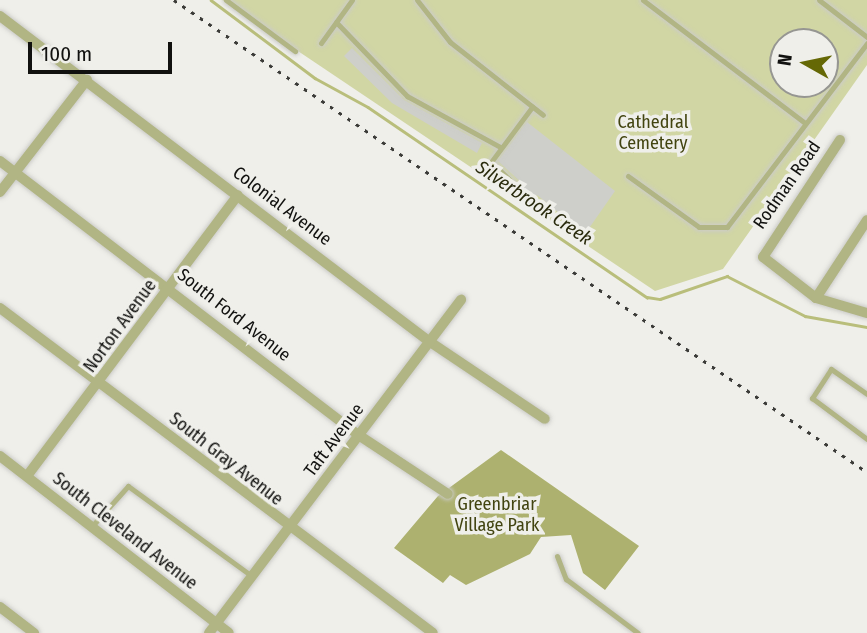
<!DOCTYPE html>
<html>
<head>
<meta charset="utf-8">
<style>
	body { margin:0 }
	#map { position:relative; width:867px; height:633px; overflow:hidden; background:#efefea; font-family:"Fira Sans Condensed",sans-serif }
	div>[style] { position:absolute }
	.green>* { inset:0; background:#d1d6a4 }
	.forest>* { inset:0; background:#adb16f }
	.stream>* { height:2.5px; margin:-1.25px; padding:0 1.25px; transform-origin:1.25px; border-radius:1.25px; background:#b9be7b }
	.building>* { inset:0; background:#cecfca }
	.roads { filter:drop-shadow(0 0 2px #cbcbc7) drop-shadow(0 0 2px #cbcbc7) }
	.service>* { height:5px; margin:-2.5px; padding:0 2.5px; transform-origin:2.5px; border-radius:2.5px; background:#b1b584 }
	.minor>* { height:10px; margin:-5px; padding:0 5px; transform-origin:5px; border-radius:5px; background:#b1b584 }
	.rail>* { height:2.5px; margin-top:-1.25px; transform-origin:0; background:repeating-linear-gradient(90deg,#3b3b38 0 3.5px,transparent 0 10.5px) }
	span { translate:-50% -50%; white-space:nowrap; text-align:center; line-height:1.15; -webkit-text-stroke:7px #efefea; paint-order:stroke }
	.park-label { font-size:18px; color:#424410 }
	.street-label { font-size:18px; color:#11110f }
	.water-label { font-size:19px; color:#2a2b0d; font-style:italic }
	.north { position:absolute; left:769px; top:28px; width:70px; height:70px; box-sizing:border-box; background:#efefea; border:2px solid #969692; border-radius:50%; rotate:279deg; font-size:19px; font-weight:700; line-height:28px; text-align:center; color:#11110f }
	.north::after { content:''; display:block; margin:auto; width:24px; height:32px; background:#656805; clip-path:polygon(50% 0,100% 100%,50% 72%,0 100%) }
	.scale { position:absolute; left:28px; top:42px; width:144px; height:32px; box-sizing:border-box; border:4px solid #11110f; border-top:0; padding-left:9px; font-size:21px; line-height:24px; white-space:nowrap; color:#11110f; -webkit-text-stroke:5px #efefea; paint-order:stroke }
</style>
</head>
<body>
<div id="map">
	<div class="green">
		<i style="clip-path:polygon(evenodd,222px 0,867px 0,867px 65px,723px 269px,655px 291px,222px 0,783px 42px,825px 42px,825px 84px,783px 84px,783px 42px)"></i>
	</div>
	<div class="forest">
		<i style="clip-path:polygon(501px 450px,639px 546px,605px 590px,583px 573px,571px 535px,541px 537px,530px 554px,466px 585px,450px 575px,443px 583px,394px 548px,438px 496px)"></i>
	</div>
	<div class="stream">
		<i style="left:211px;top:0;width:130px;rotate:36.9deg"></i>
		<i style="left:315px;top:78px;width:60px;rotate:28.7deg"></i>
		<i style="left:368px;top:107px;width:338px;rotate:34.3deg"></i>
		<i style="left:647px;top:297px;width:13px;rotate:9deg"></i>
		<i style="left:660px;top:299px;width:71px;rotate:-18.9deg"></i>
		<i style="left:727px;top:276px;width:88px;rotate:27.1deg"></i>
		<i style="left:805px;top:316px;width:63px;rotate:10.1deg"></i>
	</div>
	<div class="building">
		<i style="clip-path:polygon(352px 48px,404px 100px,482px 143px,477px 153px,392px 103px,344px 56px)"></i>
		<i style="clip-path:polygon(527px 122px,615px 191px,585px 234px,537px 195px,532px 202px,519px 193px,524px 185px,498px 161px)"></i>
	</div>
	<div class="roads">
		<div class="service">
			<i style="left:226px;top:0;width:86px;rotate:36.5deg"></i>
			<i style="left:417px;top:0;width:53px;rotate:51.8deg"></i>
			<i style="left:450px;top:42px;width:118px;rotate:38.1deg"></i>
			<i style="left:643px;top:0;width:203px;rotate:37.2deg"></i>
			<i style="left:819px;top:0;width:61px;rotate:37.6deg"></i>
			<i style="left:336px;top:22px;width:103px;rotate:46.2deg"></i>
			<i style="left:407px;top:96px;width:106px;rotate:28.7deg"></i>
			<i style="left:321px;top:43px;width:53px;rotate:-54.2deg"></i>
			<i style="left:628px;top:176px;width:87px;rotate:35.7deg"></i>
			<i style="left:699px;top:227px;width:28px"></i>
			<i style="left:727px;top:227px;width:231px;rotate:-52.7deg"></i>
			<i style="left:515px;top:185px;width:33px;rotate:-136deg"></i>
			<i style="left:491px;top:162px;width:69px;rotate:-53.3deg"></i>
			<i style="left:867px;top:394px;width:44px;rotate:-145.2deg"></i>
			<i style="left:831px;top:369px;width:35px;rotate:123deg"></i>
			<i style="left:812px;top:398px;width:69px;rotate:36.7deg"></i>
			<i style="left:92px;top:526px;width:54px;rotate:-48deg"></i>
			<i style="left:128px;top:486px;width:153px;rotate:36deg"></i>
			<i style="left:557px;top:556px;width:25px;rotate:69deg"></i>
			<i style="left:566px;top:579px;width:90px;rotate:36.9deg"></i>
		</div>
		<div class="minor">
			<i style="left:0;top:16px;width:540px;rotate:37.17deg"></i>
			<i style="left:430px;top:342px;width:138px;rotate:33.8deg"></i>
			<i style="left:840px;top:140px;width:140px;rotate:123.3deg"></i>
			<i style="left:763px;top:257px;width:67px;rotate:37.7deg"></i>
			<i style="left:816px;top:298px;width:53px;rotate:16.4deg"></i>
			<i style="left:0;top:161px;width:453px;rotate:37.4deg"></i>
			<i style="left:360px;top:436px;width:105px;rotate:33.4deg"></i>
			<i style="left:0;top:192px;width:142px;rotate:-52.2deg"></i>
			<i style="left:816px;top:298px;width:93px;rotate:-56.8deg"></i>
			<i style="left:0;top:308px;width:541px;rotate:36.89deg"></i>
			<i style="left:0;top:456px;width:289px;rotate:37.7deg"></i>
			<i style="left:27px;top:476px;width:351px;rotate:-53.1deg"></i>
			<i style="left:0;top:607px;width:43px;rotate:37.4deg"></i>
			<i style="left:209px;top:633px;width:418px;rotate:-52.9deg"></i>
		</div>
	</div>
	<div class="rail">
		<i style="left:174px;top:0;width:838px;rotate:34.26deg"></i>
	</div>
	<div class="park-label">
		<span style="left:653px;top:133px">Cathedral<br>Cemetery</span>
		<span style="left:497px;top:515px">Greenbriar<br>Village Park</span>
	</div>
	<div class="street-label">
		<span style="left:787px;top:185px;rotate:-55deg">Rodman Road</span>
		<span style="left:282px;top:206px;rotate:37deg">Colonial Avenue</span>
		<span style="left:234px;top:315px;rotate:38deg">South Ford Avenue</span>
		<span style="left:120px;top:326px;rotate:-54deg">Norton Avenue</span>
		<span style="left:334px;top:440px;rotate:-53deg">Taft Avenue</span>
		<span style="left:226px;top:459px;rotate:38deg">South Gray Avenue</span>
		<span style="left:125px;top:531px;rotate:38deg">South Cleveland Avenue</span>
	</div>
	<div class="water-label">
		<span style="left:534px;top:203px;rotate:34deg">Silverbrook Creek</span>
	</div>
	<div class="north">N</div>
	<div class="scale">100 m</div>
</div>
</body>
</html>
